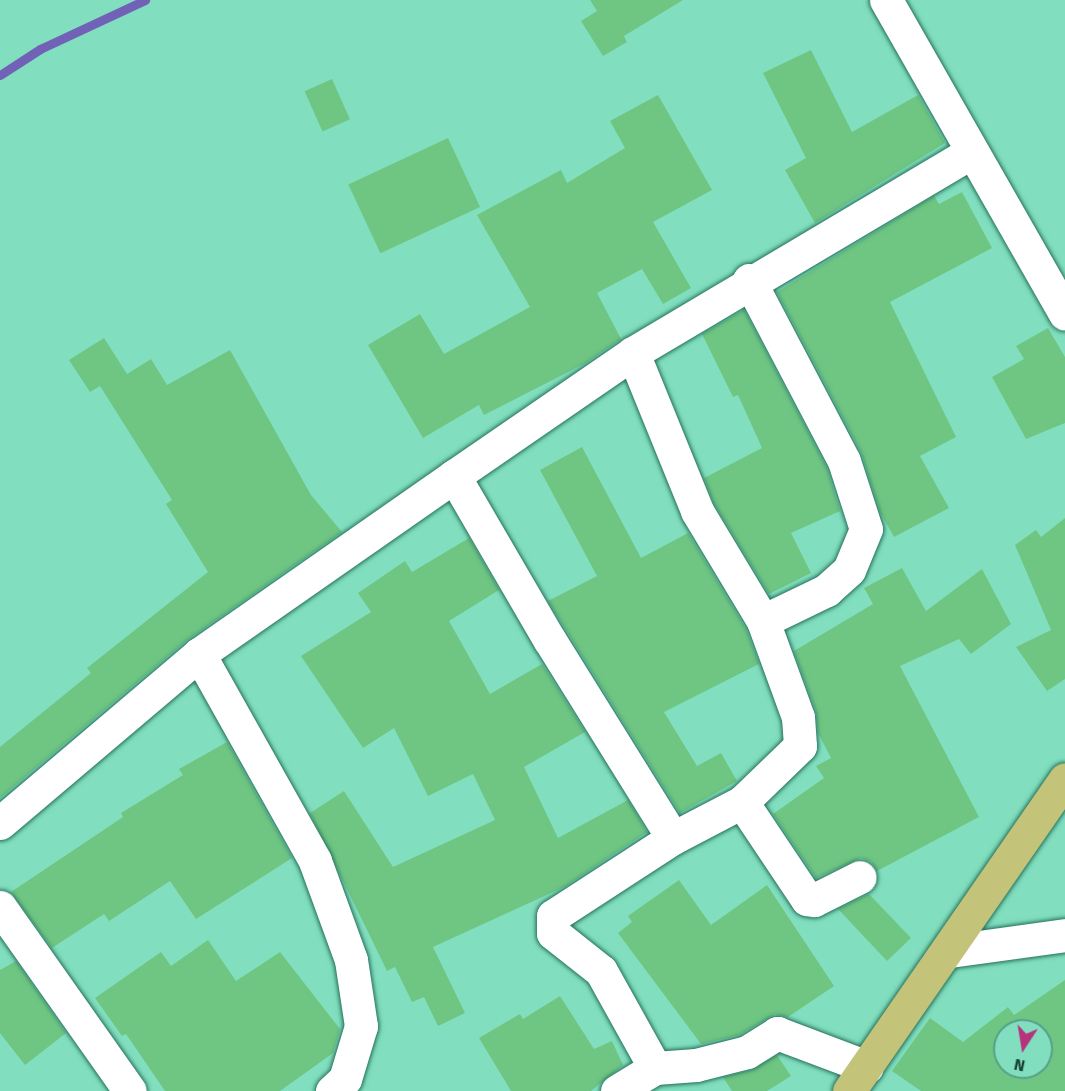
<!DOCTYPE html>
<html>
<head>
<meta charset="utf-8">
<style>
	body { margin:0 }
	#map { position:relative; width:1065px; height:1091px; overflow:hidden; background:#81dfbf; font-family:"Fira Sans",sans-serif }
	div>[style] { position:absolute }
	.stream>* { height:9px; margin:-4.5px; padding:0 4.5px; transform-origin:4.5px; border-radius:4.5px; background:#7262b7 }
	.building>* { inset:0; background:#6fc683; transform-origin:0 0 }
	.roads { filter:drop-shadow(0 0 2px #26715b) drop-shadow(0 0 2px #26715b) }
	.minor>* { height:33px; margin:-16.5px; padding:0 16.5px; transform-origin:16.5px; border-radius:16.5px; background:#fff }
	.major>* { height:33px; margin:-16.5px; padding:0 16.5px; transform-origin:16.5px; border-radius:16.5px; background:#c3c479 }
	span { translate:-50% -50%; white-space:nowrap; text-align:center; line-height:1.15; -webkit-text-stroke:4.5px #81dfbf; paint-order:stroke }
	.north { position:absolute; left:993px; top:1019px; width:60px; height:60px; box-sizing:border-box; background:#81dfbf; border:2px solid #57a088; border-radius:50%; rotate:192deg; font-size:16px; font-weight:700; line-height:24px; text-align:center; color:#194235 }
	.north::after { content:''; display:block; margin:auto; width:21px; height:27px; background:#b6347d; clip-path:polygon(50% 0,100% 100%,50% 72%,0 100%) }
</style>
</head>
<body>
<div id="map">
	<div class="stream">
		<i style="left:0;top:75px;width:48px;rotate:-33deg"></i>
		<i style="left:40px;top:49px;width:116px;rotate:-25deg"></i>
	</div>
	<div class="building">
		<i style="clip-path:polygon(590px 0,683px 0,624px 36px,627px 42px,603px 56px,581px 21px,597px 11px)"></i>
		<i style="clip-path:polygon(811px 50px,852px 132px,918px 95px,945px 143px,815px 223px,785px 170px,806px 158px,763px 73px)"></i>
		<i style="left:332px;top:79px;width:44px;height:30px;rotate:66deg"></i>
		<i style="clip-path:polygon(658px 95px,712px 190px,653px 222px,691px 288px,663px 304px,642px 269px,597px 293px,621px 339px,584px 364px,484px 415px,479px 405px,423px 438px,368px 345px,420px 314px,444px 354px,530px 307px,477px 215px,561px 170px,567px 183px,625px 148px,610px 121px)"></i>
		<i style="left:448px;top:138px;width:76px;height:110px;rotate:65deg"></i>
		<i style="clip-path:polygon(962px 192px,992px 248px,890px 302px,956px 437px,920px 456px,949px 508px,894px 537px,880px 512px,861px 452px,777px 292px,934px 196px,939px 204px)"></i>
		<i style="clip-path:polygon(744px 310px,827px 468px,840px 511px,791px 533px,811px 573px,769px 594px,714px 503px,704px 478px,762px 448px,738px 395px,733px 397px,702px 334px)"></i>
		<i style="clip-path:polygon(1048px 328px,1065px 357px,1065px 423px,1026px 439px,992px 377px,1024px 359px,1016px 346px)"></i>
		<i style="clip-path:polygon(104px 338px,127px 374px,151px 359px,167px 385px,230px 350px,311px 495px,342px 532px,187px 640px,0 798px,0 747px,91px 673px,87px 668px,208px 572px,166px 504px,172px 500px,100px 386px,90px 392px,69px 360px)"></i>
		<i style="clip-path:polygon(582px 447px,641px 558px,688px 533px,746px 629px,759px 664px,664px 712px,697px 766px,721px 753px,737px 781px,680px 813px,548px 601px,597px 576px,540px 470px)"></i>
		<i style="clip-path:polygon(1065px 518px,1065px 679px,1047px 691px,1016px 647px,1051px 630px,1015px 545px,1036px 530px,1041px 537px)"></i>
		<i style="clip-path:polygon(469px 538px,499px 590px,449px 621px,490px 694px,542px 664px,585px 732px,524px 767px,558px 838px,628px 800px,647px 832px,564px 887px,433px 947px,465px 1013px,438px 1026px,424px 997px,412px 1002px,395px 967px,387px 971px,310px 813px,344px 791px,393px 867px,495px 820px,473px 774px,428px 796px,394px 728px,363px 748px,301px 656px,371px 612px,358px 593px,405px 561px,412px 572px)"></i>
		<i style="clip-path:polygon(902px 568px,926px 611px,982px 569px,1011px 624px,971px 654px,959px 639px,900px 666px,979px 817px,877px 871px,871px 862px,861px 858px,816px 878px,773px 814px,824px 778px,816px 766px,831px 758px,818px 733px,816px 711px,794px 651px,873px 604px,864px 588px)"></i>
		<i style="clip-path:polygon(227px 742px,292px 858px,196px 919px,170px 881px,109px 921px,104px 914px,52px 948px,11px 892px,123px 817px,121px 813px,183px 775px,179px 769px)"></i>
		<i style="clip-path:polygon(679px 880px,711px 925px,767px 885px,834px 986px,788px 1017px,775px 1014px,739px 1035px,701px 1044px,618px 933px,632px 922px,628px 916px)"></i>
		<i style="clip-path:polygon(869px 894px,911px 938px,887px 961px,838px 909px)"></i>
		<i style="clip-path:polygon(208px 940px,236px 981px,280px 952px,340px 1029px,333px 1053px,280px 1091px,165px 1091px,126px 1034px,122px 1036px,95px 998px,161px 952px,171px 966px)"></i>
		<i style="clip-path:polygon(16px 961px,66px 1033px,25px 1065px,0 1033px,0 970px)"></i>
		<i style="clip-path:polygon(evenodd,1065px 980px,1065px 1091px,921px 1091px,892px 1071px,930px 1018px,963px 1042px,1008px 1007px,1014px 1015px,1065px 980px,1005px 1031px,1041px 1031px,1041px 1067px,1005px 1067px,1005px 1031px)"></i>
		<i style="clip-path:polygon(560px 996px,594px 1049px,612px 1041px,623px 1065px,591px 1091px,511px 1091px,479px 1038px,520px 1014px,523px 1019px)"></i>
		<i style="clip-path:polygon(777px 1055px,791px 1076px,767px 1091px,732px 1091px,723px 1077px,752px 1070px)"></i>
	</div>
	<div class="roads">
		<div class="minor">
			<i style="left:886px;top:0;width:361px;rotate:60.3deg"></i>
			<i style="left:749px;top:280px;width:204px;rotate:62.3deg"></i>
			<i style="left:844px;top:461px;width:71px;rotate:72.1deg"></i>
			<i style="left:866px;top:529px;width:44px;rotate:112.5deg"></i>
			<i style="left:849px;top:570px;width:30px;rotate:138deg"></i>
			<i style="left:827px;top:590px;width:71px;rotate:154.2deg"></i>
			<i style="left:633px;top:353px;width:170px;rotate:67.9deg"></i>
			<i style="left:697px;top:511px;width:128px;rotate:59deg"></i>
			<i style="left:763px;top:621px;width:102px;rotate:70deg"></i>
			<i style="left:798px;top:717px;width:29px;rotate:86deg"></i>
			<i style="left:800px;top:746px;width:81px;rotate:136deg"></i>
			<i style="left:742px;top:802px;width:78px;rotate:152.4deg"></i>
			<i style="left:454px;top:476px;width:189px;rotate:59.8deg"></i>
			<i style="left:549px;top:639px;width:234px;rotate:58.1deg"></i>
			<i style="left:673px;top:838px;width:143px;rotate:147deg"></i>
			<i style="left:553px;top:916px;width:17px;rotate:90deg"></i>
			<i style="left:553px;top:933px;width:61px;rotate:38.4deg"></i>
			<i style="left:601px;top:971px;width:111px;rotate:60.9deg"></i>
			<i style="left:199px;top:654px;width:237px;rotate:60.7deg"></i>
			<i style="left:315px;top:861px;width:105px;rotate:70deg"></i>
			<i style="left:351px;top:960px;width:67px;rotate:81.4deg"></i>
			<i style="left:361px;top:1026px;width:55px;rotate:106.8deg"></i>
			<i style="left:345px;top:1079px;width:18px;rotate:137deg"></i>
			<i style="left:742px;top:802px;width:117px;rotate:56.2deg"></i>
			<i style="left:807px;top:899px;width:7px;rotate:8deg"></i>
			<i style="left:814px;top:900px;width:51px;rotate:-26.6deg"></i>
			<i style="left:0;top:823px;width:261px;rotate:-40.3deg"></i>
			<i style="left:199px;top:654px;width:311px;rotate:-34.9deg"></i>
			<i style="left:454px;top:476px;width:217px;rotate:-34.5deg"></i>
			<i style="left:633px;top:353px;width:392px;rotate:-30.7deg"></i>
			<i style="left:0;top:907px;width:225px;rotate:54.8deg"></i>
			<i style="left:950px;top:951px;width:116px;rotate:-7.9deg"></i>
			<i style="left:617px;top:1091px;width:44px;rotate:-31.2deg"></i>
			<i style="left:655px;top:1068px;width:41px;rotate:-4.2deg"></i>
			<i style="left:696px;top:1065px;width:53px;rotate:-14.3deg"></i>
			<i style="left:747px;top:1052px;width:36px;rotate:-32deg"></i>
			<i style="left:777px;top:1033px;width:96px;rotate:20.7deg"></i>
		</div>
		<div class="major">
			<i style="left:849px;top:1091px;width:379px;rotate:-55.3deg"></i>
		</div>
	</div>
	<div class="north">N</div>
</div>
</body>
</html>
